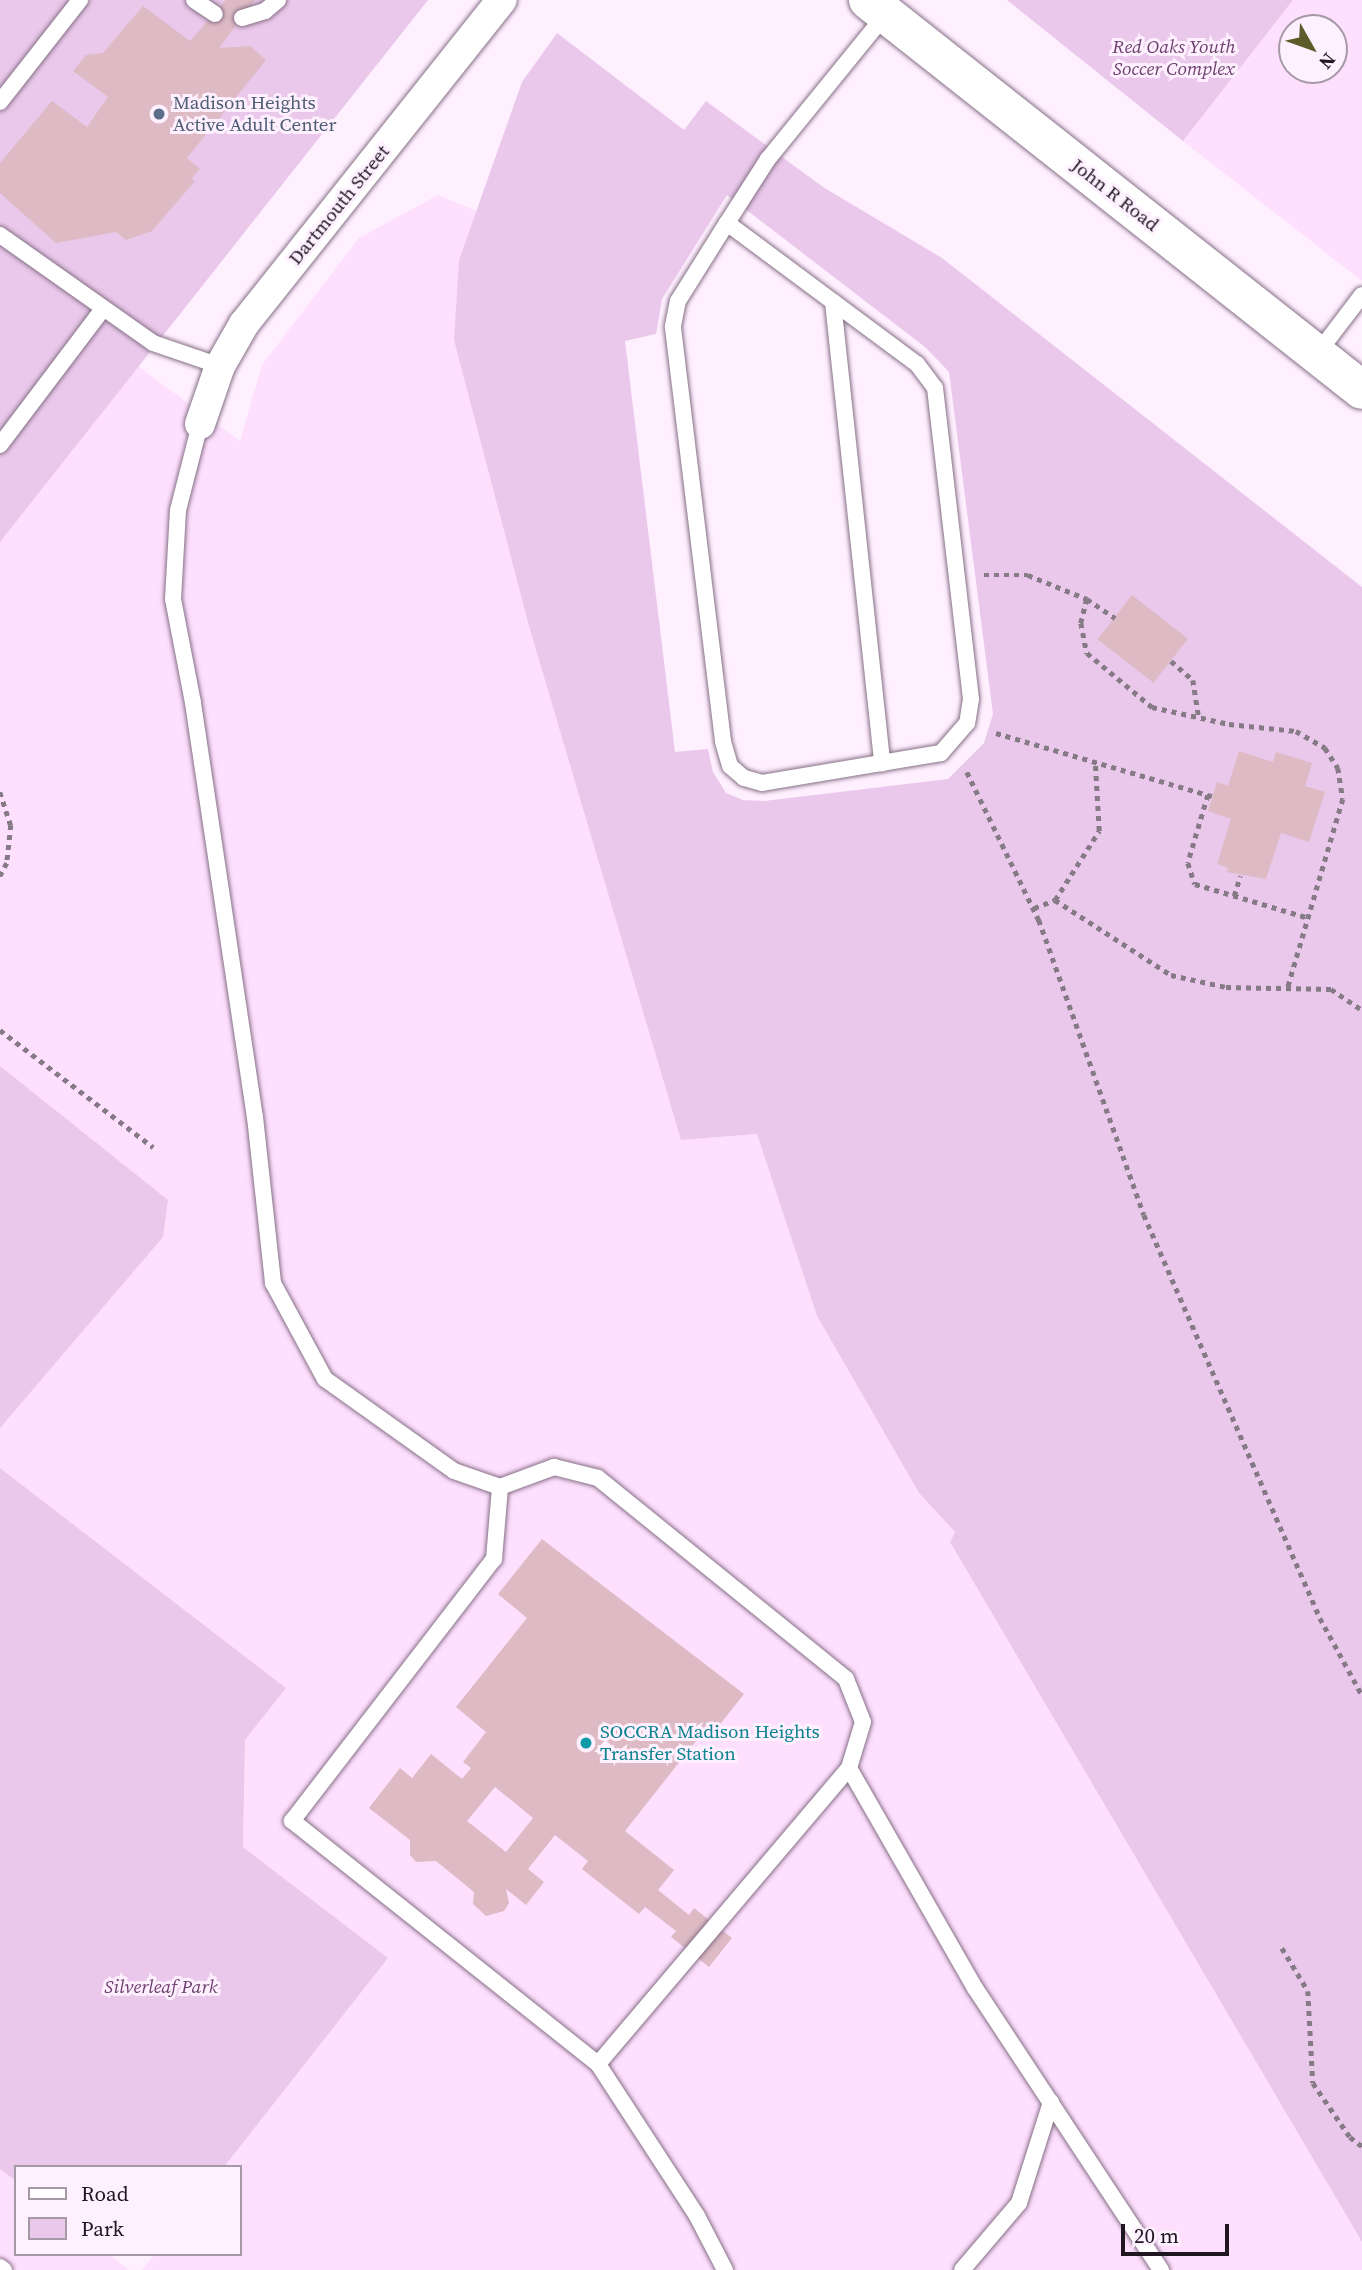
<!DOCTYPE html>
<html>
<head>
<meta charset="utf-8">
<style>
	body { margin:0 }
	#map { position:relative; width:1362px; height:2270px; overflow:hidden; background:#fff0ff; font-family:"Source Serif 4",serif }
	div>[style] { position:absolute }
	.built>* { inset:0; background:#fedffe }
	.green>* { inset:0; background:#eac8eb }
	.building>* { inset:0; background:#ddbac4; transform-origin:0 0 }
	.path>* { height:4.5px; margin-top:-2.25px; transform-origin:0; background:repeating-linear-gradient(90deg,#857a86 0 5px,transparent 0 10px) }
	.roads { filter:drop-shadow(0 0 2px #867086) drop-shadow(0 0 2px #867086) }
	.lane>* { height:16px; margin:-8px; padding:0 8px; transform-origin:8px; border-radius:8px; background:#fff }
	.street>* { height:30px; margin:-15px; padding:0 15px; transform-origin:15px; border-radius:15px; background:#fff }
	.secondary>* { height:38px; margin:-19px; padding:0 19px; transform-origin:19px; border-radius:19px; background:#fff }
	.dots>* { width:19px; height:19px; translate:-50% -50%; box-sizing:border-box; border:4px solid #fff0ff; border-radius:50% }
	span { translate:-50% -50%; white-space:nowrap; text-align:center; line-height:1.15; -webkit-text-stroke:6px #fff0ff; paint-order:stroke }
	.park-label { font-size:19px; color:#6c3f6e; font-style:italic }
	.service-label { font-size:19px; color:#4e5e75 }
	.left { translate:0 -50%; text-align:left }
	.street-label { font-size:19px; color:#1f1720 }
	.culture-label { font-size:19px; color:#0d838f }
	.legend { position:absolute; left:14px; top:2165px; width:228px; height:91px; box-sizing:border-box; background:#fff0ff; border:2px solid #a599a6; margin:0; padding:9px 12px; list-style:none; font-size:21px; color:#1f1720 }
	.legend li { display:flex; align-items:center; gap:14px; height:35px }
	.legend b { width:35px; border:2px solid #a599a6 }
	.north { position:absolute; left:1278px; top:14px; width:70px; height:70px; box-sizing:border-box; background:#fff0ff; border:2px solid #a599a6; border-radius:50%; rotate:130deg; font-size:19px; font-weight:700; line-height:28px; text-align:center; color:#1f1720 }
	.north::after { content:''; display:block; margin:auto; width:24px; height:32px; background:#5b5c29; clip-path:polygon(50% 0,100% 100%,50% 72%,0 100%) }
	.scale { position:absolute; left:1121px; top:2224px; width:108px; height:32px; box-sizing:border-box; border:4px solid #1f1720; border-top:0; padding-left:9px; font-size:21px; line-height:24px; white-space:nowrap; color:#1f1720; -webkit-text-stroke:5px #fff0ff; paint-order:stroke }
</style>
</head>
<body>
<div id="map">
	<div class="built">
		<i style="clip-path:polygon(evenodd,1293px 0,1362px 0,1362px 281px,1183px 141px,1293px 0,1292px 28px,1334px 28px,1334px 70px,1292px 70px,1292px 28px)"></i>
		<i style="clip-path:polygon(438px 195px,477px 211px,459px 260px,681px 1140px,757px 1134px,817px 1316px,919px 1493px,955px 1532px,950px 1542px,1362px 2242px,1362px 2270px,142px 2270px,155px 2254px,240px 2254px,240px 2167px,224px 2167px,388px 1958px,243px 1847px,245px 1740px,286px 1688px,0 1468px,0 537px,132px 362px,240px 441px,262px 365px,359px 238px)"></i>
		<i style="clip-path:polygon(0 2169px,16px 2181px,16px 2254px,109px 2254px,129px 2270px,0 2270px)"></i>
	</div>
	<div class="green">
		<i style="clip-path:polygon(0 0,428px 0,0 542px)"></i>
		<i style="clip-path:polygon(1007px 0,1293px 0,1183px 141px)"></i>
		<i style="clip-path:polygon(evenodd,557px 33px,684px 130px,706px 101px,823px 187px,942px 258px,1362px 587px,1362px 2242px,950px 1542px,955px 1532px,919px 1493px,817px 1316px,757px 1134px,681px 1140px,529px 626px,454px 340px,459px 260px,522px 82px,557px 33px,727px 195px,925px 347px,949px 372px,993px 714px,984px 743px,948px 779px,764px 801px,743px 800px,726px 793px,713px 772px,708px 749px,675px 752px,625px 341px,656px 334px,662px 299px,727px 195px)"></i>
		<i style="clip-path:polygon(0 1066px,168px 1200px,163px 1237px,0 1428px)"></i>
		<i style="clip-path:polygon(0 1468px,286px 1688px,245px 1740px,243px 1847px,388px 1958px,224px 2167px,16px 2167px,16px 2181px,0 2169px)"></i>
	</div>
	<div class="building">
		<i style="clip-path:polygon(226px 0,255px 0,219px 48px,250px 46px,266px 60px,187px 158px,200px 169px,191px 179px,195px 181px,152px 231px,126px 240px,116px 232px,56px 243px,0 193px,0 163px,52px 101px,87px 127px,108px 97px,73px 71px,86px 55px,103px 53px,143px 6px,190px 41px)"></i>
		<i style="left:1132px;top:595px;width:71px;height:56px;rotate:38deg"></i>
		<i style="clip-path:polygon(1239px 751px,1273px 762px,1276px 752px,1312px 763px,1305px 786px,1325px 792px,1309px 842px,1281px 833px,1266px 879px,1227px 872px,1228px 868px,1217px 864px,1231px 819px,1208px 811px,1217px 782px,1228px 786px)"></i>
		<i style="clip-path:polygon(evenodd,542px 1539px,744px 1694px,714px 1732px,707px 1727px,625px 1831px,674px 1870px,658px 1890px,689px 1915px,694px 1908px,732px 1938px,709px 1967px,671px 1937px,676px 1931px,645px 1907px,639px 1914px,582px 1869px,588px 1861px,555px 1835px,528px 1869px,544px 1882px,526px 1905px,506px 1889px,509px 1903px,504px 1911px,486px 1916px,473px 1904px,474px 1892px,436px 1861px,416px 1862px,410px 1855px,410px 1840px,369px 1808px,400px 1768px,412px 1778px,431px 1754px,462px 1779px,471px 1768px,463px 1762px,486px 1732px,456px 1707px,527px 1618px,498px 1594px,542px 1539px,495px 1787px,533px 1818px,506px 1852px,467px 1821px,495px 1787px)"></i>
	</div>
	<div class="path">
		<i style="left:984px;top:575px;width:44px"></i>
		<i style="left:1028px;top:575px;width:64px;rotate:22.1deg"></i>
		<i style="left:1087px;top:599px;width:34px;rotate:34deg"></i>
		<i style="left:1087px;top:599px;width:25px;rotate:104deg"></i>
		<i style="left:1081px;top:623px;width:31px;rotate:79deg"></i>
		<i style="left:1087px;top:653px;width:85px;rotate:39.7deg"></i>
		<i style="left:1152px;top:707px;width:79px;rotate:12.4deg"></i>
		<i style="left:1229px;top:724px;width:67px;rotate:6deg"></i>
		<i style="left:1296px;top:731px;width:34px;rotate:30deg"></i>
		<i style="left:1325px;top:748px;width:24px;rotate:57deg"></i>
		<i style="left:1338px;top:768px;width:31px;rotate:81deg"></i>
		<i style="left:1343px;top:799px;width:196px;rotate:106.3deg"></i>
		<i style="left:1171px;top:661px;width:29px;rotate:41deg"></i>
		<i style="left:1193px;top:680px;width:36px;rotate:81deg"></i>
		<i style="left:996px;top:733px;width:225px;rotate:16.3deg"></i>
		<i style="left:967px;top:772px;width:165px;rotate:64.1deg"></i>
		<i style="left:1039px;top:920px;width:313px;rotate:70.4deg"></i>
		<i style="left:1144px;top:1215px;width:440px;rotate:66.4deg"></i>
		<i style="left:1320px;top:1618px;width:88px;rotate:61.4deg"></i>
		<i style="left:0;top:792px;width:35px;rotate:72deg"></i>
		<i style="left:11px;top:825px;width:38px;rotate:96deg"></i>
		<i style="left:7px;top:863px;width:15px;rotate:118deg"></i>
		<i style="left:1208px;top:795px;width:71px;rotate:106.4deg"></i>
		<i style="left:1188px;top:863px;width:22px;rotate:72deg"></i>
		<i style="left:1195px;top:884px;width:119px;rotate:16.6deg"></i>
		<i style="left:1234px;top:896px;width:21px;rotate:-73deg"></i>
		<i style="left:1055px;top:900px;width:138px;rotate:32.9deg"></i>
		<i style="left:1171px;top:975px;width:56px;rotate:12.3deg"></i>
		<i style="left:1226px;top:987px;width:105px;rotate:1.1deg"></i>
		<i style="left:1331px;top:989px;width:37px;rotate:34deg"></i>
		<i style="left:1034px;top:908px;width:22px;rotate:-21deg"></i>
		<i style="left:1055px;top:900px;width:82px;rotate:-57.5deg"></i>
		<i style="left:1099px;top:831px;width:69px;rotate:-93.3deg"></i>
		<i style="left:0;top:1030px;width:193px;rotate:37.4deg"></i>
		<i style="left:1282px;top:1948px;width:50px;rotate:58.8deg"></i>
		<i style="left:1308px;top:1991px;width:92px;rotate:86.9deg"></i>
		<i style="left:1313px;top:2083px;width:65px;rotate:55.6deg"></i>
		<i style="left:1350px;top:2137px;width:15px;rotate:37deg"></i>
	</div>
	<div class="roads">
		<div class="lane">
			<i style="left:194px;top:0;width:25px;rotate:34deg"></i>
			<i style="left:242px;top:18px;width:24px;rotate:-17deg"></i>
			<i style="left:265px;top:11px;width:17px;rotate:-40deg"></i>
			<i style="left:0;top:102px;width:130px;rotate:-51.9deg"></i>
			<i style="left:727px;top:223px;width:237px;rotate:36.6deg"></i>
			<i style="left:917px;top:364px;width:30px;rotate:53deg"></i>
			<i style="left:935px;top:388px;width:313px;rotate:83.4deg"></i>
			<i style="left:971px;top:699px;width:24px;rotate:99deg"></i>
			<i style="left:967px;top:723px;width:40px;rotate:131deg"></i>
			<i style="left:941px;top:753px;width:181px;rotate:170.5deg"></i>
			<i style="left:762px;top:783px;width:19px;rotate:-164deg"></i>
			<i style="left:744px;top:778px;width:18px;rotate:-139deg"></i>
			<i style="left:730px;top:766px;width:26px;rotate:-106deg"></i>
			<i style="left:723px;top:741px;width:418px;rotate:-96.9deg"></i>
			<i style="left:673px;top:326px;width:25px;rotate:-79deg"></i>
			<i style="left:678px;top:301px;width:92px;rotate:-57.9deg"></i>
			<i style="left:727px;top:223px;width:76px;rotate:-57.4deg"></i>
			<i style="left:768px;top:159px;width:187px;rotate:-50.9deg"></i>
			<i style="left:0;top:235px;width:187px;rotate:35.2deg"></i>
			<i style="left:153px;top:343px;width:71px;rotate:18.9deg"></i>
			<i style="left:833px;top:302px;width:464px;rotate:83.9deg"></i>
			<i style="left:1317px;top:354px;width:74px;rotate:-52.7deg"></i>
			<i style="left:200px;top:424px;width:89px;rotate:104.3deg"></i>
			<i style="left:178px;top:510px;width:89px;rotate:93.2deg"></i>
			<i style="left:173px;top:599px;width:106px;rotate:79.1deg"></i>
			<i style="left:193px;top:703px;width:419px;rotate:81.5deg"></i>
			<i style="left:255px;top:1117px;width:167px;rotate:83.8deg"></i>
			<i style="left:273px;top:1283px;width:109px;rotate:61.6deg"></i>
			<i style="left:325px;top:1379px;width:158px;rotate:35.5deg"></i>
			<i style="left:454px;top:1471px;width:49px;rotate:19.2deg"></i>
			<i style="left:500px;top:1487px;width:58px;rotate:-20.3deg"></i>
			<i style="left:554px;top:1467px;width:45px;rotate:14deg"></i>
			<i style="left:598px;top:1478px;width:319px;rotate:39deg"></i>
			<i style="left:846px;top:1679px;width:46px;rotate:68.4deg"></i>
			<i style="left:863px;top:1722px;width:48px;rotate:106.9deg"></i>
			<i style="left:849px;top:1768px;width:388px;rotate:130.3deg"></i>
			<i style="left:598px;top:2064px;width:391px;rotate:-141.5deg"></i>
			<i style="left:292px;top:1821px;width:331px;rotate:-52.4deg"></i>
			<i style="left:494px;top:1559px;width:72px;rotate:-85.2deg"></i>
			<i style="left:0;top:445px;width:171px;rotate:-52.9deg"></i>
			<i style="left:849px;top:1768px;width:254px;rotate:60.2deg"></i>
			<i style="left:975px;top:1988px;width:338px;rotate:56.6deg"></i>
			<i style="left:598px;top:2064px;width:181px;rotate:56.9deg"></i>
			<i style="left:697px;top:2216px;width:61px;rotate:62.6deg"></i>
			<i style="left:0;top:2267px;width:5px;rotate:37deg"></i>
			<i style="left:962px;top:2270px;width:88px;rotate:-49.6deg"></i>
			<i style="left:1019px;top:2203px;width:106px;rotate:-72.4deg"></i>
		</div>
		<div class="street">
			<i style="left:200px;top:424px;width:61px;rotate:-71deg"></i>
			<i style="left:220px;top:366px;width:48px;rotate:-60.3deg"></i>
			<i style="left:244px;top:324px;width:414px;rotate:-51.5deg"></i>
		</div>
		<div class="secondary">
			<i style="left:868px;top:0;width:629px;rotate:38.29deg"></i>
		</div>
	</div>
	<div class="dots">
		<i style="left:159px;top:114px;background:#5c6f8a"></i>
		<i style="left:586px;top:1743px;background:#0f9aa8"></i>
	</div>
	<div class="park-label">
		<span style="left:1174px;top:58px">Red Oaks Youth<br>Soccer Complex</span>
		<span style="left:161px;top:1987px">Silverleaf Park</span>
	</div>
	<div class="service-label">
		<span class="left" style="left:173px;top:114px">Madison Heights<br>Active Adult Center</span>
	</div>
	<div class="street-label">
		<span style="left:1115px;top:195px;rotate:38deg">John R Road</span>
		<span style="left:339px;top:205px;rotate:-51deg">Dartmouth Street</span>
	</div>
	<div class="culture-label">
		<span class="left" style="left:600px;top:1743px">SOCCRA Madison Heights<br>Transfer Station</span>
	</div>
	<ul class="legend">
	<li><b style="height:9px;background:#fff"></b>Road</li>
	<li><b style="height:19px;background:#eac8eb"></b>Park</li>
	</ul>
	<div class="north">N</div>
	<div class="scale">20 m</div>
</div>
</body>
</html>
